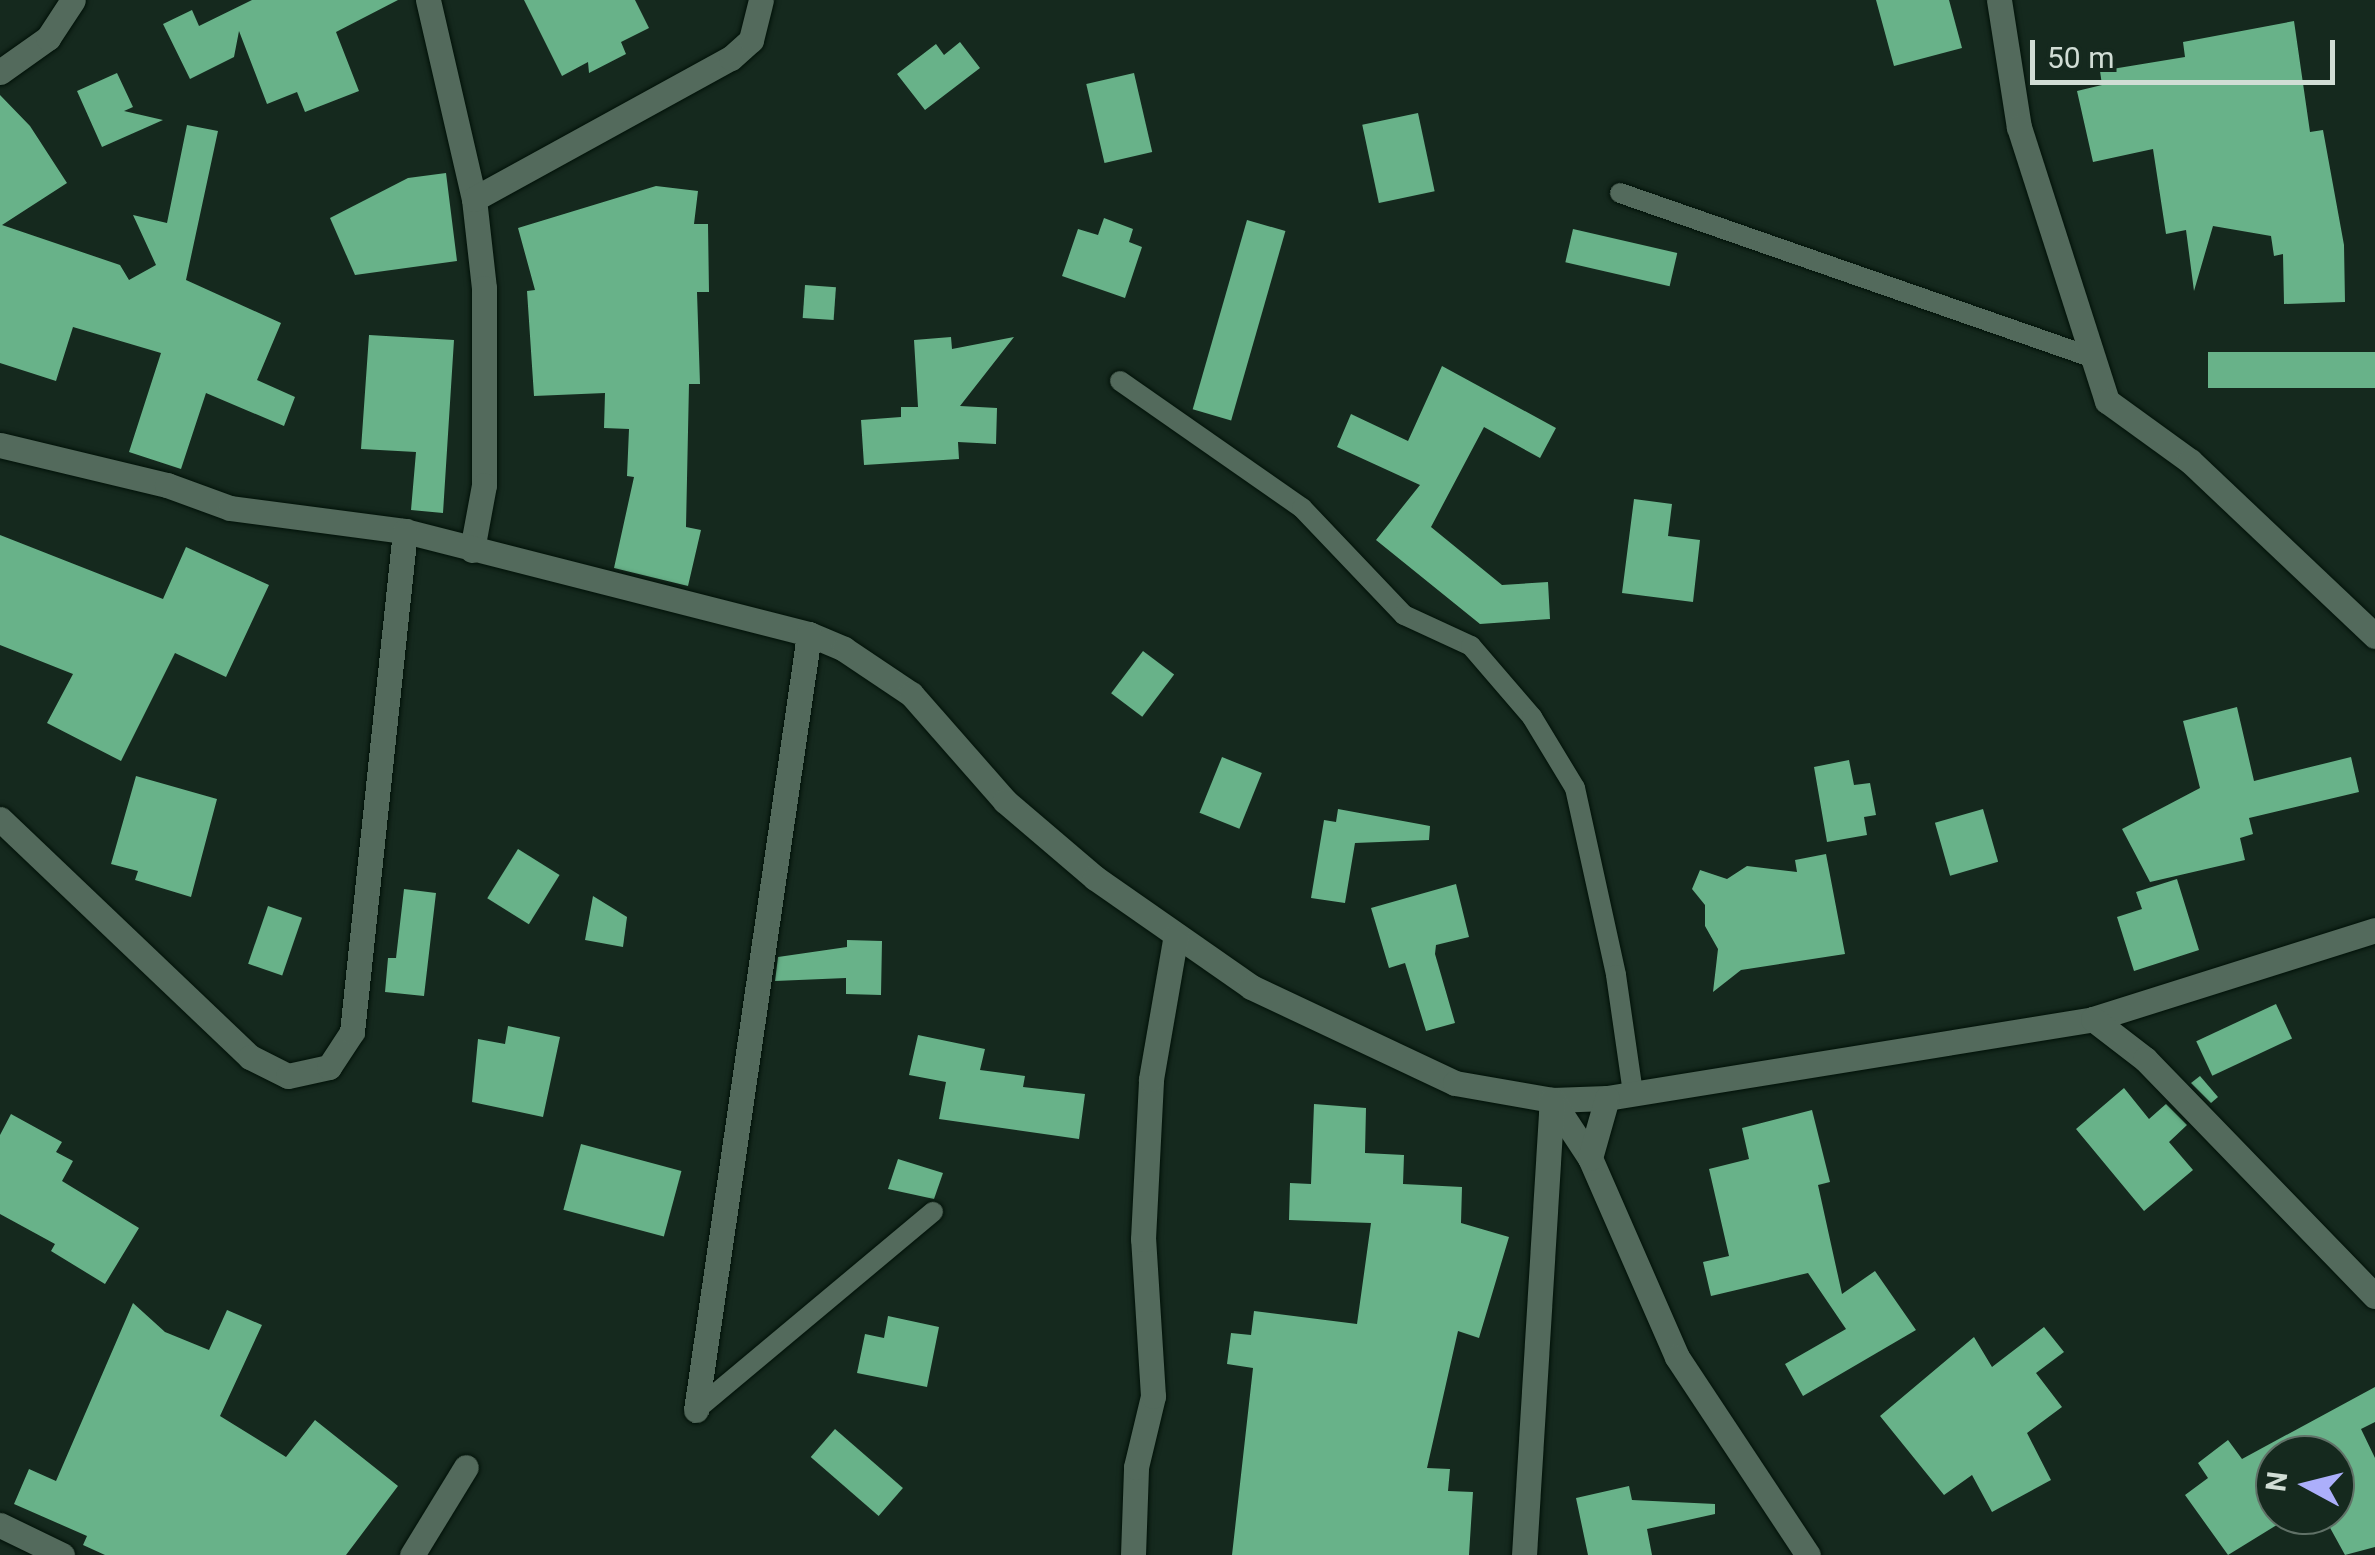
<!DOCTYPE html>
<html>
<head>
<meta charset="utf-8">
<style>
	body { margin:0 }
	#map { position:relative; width:2375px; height:1555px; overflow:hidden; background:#15291e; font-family:Roboto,sans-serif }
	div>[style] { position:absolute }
	.building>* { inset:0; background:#68b289; transform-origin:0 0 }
	.roads { filter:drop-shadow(0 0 2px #011108) drop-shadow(0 0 2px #011108) }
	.lane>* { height:20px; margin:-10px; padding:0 10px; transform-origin:10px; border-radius:10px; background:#536a5c }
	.street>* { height:25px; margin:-12.5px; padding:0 12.5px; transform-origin:12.5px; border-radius:12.5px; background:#536a5c }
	span { translate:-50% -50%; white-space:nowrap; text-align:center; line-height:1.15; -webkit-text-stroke:10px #15291e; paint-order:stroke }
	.north { position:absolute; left:2255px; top:1435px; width:100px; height:100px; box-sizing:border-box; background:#15291e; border:2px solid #607167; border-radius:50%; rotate:277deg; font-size:28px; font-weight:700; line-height:40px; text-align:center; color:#d1ddd5 }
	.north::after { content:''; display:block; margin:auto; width:35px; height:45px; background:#acaffb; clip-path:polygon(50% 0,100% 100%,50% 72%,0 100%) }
	.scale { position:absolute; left:2030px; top:40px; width:305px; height:45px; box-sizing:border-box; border:5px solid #d1ddd5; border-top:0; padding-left:12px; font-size:30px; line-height:35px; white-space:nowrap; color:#d1ddd5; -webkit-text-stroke:8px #15291e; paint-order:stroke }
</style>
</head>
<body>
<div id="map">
	<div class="building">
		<i style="clip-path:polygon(252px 0,398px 0,336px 32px,359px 91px,305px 112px,297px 92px,267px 104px,239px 31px,234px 57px,190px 79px,163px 24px,192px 10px,199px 26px)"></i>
		<i style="clip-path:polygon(524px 0,635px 0,649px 28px,621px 42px,626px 54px,589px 73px,588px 62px,562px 76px)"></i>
		<i style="clip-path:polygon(1876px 0,1949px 0,1962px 48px,1894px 66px)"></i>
		<i style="clip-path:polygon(2294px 21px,2310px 132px,2323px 130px,2344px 245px,2345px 302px,2284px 304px,2283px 254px,2274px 256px,2271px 236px,2213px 226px,2194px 291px,2186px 230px,2166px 234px,2153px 149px,2093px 162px,2077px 91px,2102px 85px,2100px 71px,2185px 57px,2183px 42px)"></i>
		<i style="clip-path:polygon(960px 42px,980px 68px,925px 110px,897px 74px,936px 44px,944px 55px)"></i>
		<i style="clip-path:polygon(117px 73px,133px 107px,124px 111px,163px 120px,102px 147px,77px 91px)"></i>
		<i style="left:1134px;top:73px;width:81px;height:49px;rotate:77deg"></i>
		<i style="clip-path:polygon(0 95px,30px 126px,67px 183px,2px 225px,120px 265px,129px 280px,156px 265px,133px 215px,167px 223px,187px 125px,218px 131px,186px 280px,281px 323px,257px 380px,295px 397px,284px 426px,206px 393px,181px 469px,129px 452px,161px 353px,73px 327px,56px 381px,0 363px)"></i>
		<i style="left:1418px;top:113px;width:80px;height:57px;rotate:78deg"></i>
		<i style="clip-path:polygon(446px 173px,457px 261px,355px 275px,330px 218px,408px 178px)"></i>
		<i style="clip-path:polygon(656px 186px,698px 191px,694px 224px,708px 224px,709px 292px,697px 292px,700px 384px,689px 384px,686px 527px,701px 530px,688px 586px,614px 568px,634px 477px,627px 476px,629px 429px,604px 428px,605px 393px,534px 396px,527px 291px,535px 290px,518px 228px)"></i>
		<i style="clip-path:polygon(1104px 218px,1133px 229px,1129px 242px,1142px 247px,1125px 298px,1062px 276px,1078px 229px,1098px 235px)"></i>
		<i style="left:1247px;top:220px;width:40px;height:197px;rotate:16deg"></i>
		<i style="left:1573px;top:229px;width:107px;height:34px;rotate:13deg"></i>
		<i style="left:805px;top:285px;width:31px;height:33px;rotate:4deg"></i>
		<i style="clip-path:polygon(369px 335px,454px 340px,443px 513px,411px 510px,416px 452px,361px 449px)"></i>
		<i style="clip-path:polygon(951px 337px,952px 349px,1014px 337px,960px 406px,997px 408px,996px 444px,958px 442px,959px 459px,864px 465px,861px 420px,901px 417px,901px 407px,918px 407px,914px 340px)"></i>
		<i style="left:2375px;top:352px;width:36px;height:167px;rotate:90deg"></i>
		<i style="clip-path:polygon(1442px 366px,1556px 428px,1540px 458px,1484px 427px,1431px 527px,1502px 585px,1548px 582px,1550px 619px,1480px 624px,1376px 540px,1420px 485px,1337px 447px,1351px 414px,1408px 441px)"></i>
		<i style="clip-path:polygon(1634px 499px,1672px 504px,1668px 536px,1700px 540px,1693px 602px,1622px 593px)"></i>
		<i style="clip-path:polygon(0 535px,163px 599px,186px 547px,269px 585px,226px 677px,175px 653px,121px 761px,47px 723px,73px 674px,0 645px)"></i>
		<i style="left:1143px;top:651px;width:39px;height:53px;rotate:37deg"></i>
		<i style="clip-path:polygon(2237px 707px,2254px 781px,2351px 757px,2359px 792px,2249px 818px,2253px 834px,2240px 838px,2245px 860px,2150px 882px,2122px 829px,2200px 788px,2183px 721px)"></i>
		<i style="left:1222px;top:757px;width:43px;height:60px;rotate:22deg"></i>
		<i style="clip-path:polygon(1849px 760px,1854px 785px,1870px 783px,1876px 815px,1864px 817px,1867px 835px,1827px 842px,1814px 767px)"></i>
		<i style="clip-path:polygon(136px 776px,217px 799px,191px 897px,135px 880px,138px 871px,111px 864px)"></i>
		<i style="clip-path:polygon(1338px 809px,1430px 826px,1429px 840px,1355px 843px,1345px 903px,1311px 898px,1324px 820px,1336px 822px)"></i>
		<i style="left:1983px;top:809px;width:55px;height:50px;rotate:74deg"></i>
		<i style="left:518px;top:849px;width:49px;height:58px;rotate:32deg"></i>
		<i style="clip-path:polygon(1826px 854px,1845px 954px,1741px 970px,1713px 992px,1718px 949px,1705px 926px,1705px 905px,1692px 889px,1700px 870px,1727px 879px,1747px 866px,1797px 872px,1795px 860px)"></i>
		<i style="clip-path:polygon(2177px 879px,2199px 950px,2134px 971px,2117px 917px,2142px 909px,2136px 892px)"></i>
		<i style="clip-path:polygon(1456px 884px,1469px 937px,1436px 945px,1435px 954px,1455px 1023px,1426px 1031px,1405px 963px,1389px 968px,1371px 908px)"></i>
		<i style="clip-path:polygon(404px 889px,436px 893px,424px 996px,385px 992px,388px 958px,396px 958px)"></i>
		<i style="clip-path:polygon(593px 896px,627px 917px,623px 947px,585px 940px)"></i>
		<i style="left:268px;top:906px;width:36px;height:61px;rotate:19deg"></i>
		<i style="clip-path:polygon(847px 940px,882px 941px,881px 995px,846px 994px,846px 978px,775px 981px,778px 957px,847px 947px)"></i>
		<i style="left:2276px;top:1004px;width:38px;height:88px;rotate:65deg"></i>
		<i style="clip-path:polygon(508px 1026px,560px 1037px,543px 1117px,472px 1102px,478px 1039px,505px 1044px)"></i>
		<i style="clip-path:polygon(918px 1035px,985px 1049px,980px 1070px,1025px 1076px,1023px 1087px,1085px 1094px,1079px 1139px,939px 1119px,946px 1082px,909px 1075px)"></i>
		<i style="clip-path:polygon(2200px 1076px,2218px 1097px,2211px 1103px,2191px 1083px)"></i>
		<i style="clip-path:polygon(2124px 1088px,2149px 1119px,2166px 1104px,2187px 1125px,2169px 1142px,2193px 1170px,2144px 1211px,2076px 1129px)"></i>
		<i style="clip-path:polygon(1314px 1104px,1366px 1108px,1365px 1153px,1404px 1155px,1403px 1184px,1462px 1187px,1461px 1223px,1509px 1237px,1479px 1338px,1458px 1331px,1427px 1468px,1450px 1469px,1448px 1491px,1473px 1492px,1469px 1555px,1232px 1555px,1253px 1368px,1227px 1364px,1231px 1333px,1251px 1335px,1254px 1311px,1357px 1324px,1371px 1223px,1289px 1220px,1290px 1183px,1311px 1184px)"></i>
		<i style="clip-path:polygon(1812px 1110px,1830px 1182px,1818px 1185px,1842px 1294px,1875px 1271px,1916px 1330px,1803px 1396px,1785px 1364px,1846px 1329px,1808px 1273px,1711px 1296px,1703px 1262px,1729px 1256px,1709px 1169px,1749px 1159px,1742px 1128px)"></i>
		<i style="clip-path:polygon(11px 1114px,62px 1142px,56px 1152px,73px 1161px,62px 1181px,139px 1228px,105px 1284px,51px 1251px,55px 1244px,0 1214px,0 1135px)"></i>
		<i style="left:581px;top:1144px;width:104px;height:68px;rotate:15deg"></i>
		<i style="clip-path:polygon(898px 1159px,943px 1173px,934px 1199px,888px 1189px)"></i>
		<i style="clip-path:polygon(133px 1303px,165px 1332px,209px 1350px,227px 1310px,262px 1325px,220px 1416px,286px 1457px,315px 1420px,398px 1486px,346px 1555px,105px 1555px,83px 1545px,87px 1536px,14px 1504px,29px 1469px,56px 1481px)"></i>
		<i style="clip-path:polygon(888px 1316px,939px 1327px,927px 1387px,857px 1373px,865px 1334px,884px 1338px)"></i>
		<i style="clip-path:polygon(2044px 1327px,2064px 1352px,2036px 1373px,2062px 1407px,2027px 1433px,2051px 1480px,1992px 1512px,1972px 1475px,1944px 1495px,1880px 1416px,1974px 1337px,1992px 1367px)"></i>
		<i style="clip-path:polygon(2375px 1387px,2375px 1422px,2361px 1429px,2375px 1458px,2375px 1547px,2345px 1555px,2323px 1515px,2335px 1515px,2335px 1455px,2275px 1455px,2275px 1515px,2293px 1515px,2228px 1555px,2185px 1495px,2208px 1478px,2198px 1463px,2228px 1440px,2242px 1459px)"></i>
		<i style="left:835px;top:1429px;width:90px;height:37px;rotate:41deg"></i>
		<i style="clip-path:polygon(1629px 1486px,1632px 1500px,1715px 1504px,1715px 1514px,1647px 1529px,1652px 1555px,1588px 1555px,1576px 1498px)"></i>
	</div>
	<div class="roads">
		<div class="lane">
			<i style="left:1620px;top:193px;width:500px;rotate:19.2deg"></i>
			<i style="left:1120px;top:381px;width:222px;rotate:34.9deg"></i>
			<i style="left:1302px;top:508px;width:148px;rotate:46.4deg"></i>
			<i style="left:1404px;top:615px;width:74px;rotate:24.8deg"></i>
			<i style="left:1471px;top:646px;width:94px;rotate:49.3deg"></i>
			<i style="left:1532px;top:717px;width:83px;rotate:58.8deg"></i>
			<i style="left:1575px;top:788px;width:191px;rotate:77.6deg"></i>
			<i style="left:1616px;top:975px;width:119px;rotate:81.8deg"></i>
			<i style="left:696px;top:1410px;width:309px;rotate:-39.9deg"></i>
		</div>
		<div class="street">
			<i style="left:428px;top:0;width:204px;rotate:77deg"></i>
			<i style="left:474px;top:199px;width:90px;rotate:83.6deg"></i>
			<i style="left:484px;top:288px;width:197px;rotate:90deg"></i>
			<i style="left:484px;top:485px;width:66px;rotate:100.5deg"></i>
			<i style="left:1999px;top:0;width:129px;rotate:81.1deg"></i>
			<i style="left:2019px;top:127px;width:288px;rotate:72.2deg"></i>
			<i style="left:2107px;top:401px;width:102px;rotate:35.9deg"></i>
			<i style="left:2190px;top:461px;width:255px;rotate:43.4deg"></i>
			<i style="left:0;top:72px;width:59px;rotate:-35.3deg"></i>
			<i style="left:48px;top:38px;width:45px;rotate:-56.7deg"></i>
			<i style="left:474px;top:199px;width:293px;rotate:-28.8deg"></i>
			<i style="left:731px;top:58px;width:27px;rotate:-42deg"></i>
			<i style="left:751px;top:40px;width:41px;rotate:-76deg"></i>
			<i style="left:0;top:445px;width:172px;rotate:13.5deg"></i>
			<i style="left:167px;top:485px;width:67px;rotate:20.1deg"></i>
			<i style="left:230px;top:508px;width:177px;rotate:7.5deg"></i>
			<i style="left:405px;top:531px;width:417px;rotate:14.3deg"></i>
			<i style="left:809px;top:634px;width:38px;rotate:23deg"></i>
			<i style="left:844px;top:649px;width:81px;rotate:33.9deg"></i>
			<i style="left:911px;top:694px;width:142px;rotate:48.7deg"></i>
			<i style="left:1005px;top:801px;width:118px;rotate:40.5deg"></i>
			<i style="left:1095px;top:878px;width:190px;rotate:34.9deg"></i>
			<i style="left:1251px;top:987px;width:225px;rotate:25.2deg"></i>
			<i style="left:1455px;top:1083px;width:98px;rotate:9.9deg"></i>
			<i style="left:1552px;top:1100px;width:55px;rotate:-2.1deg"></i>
			<i style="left:1607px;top:1098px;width:492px;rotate:-9.2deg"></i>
			<i style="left:2093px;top:1019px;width:296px;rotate:-17.5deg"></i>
			<i style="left:0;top:819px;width:345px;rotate:43.6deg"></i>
			<i style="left:250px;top:1057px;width:42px;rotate:26.6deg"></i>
			<i style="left:288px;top:1076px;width:42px;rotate:-12.4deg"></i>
			<i style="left:329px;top:1067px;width:42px;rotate:-56.7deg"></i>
			<i style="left:352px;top:1032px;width:504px;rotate:-83.96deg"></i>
			<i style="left:2093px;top:1019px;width:66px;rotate:37.6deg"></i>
			<i style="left:2145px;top:1059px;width:330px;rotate:45.9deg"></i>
			<i style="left:1552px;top:1100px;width:69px;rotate:56.8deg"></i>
			<i style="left:1590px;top:1158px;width:217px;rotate:66.4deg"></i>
			<i style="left:1677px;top:1357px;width:237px;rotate:56.5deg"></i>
			<i style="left:1590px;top:1158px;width:62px;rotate:-74.2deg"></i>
			<i style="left:696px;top:1410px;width:784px;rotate:-81.71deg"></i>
			<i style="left:0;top:1525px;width:69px;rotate:25.8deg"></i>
			<i style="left:412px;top:1555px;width:103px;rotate:-58.5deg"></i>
			<i style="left:1133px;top:1555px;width:88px;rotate:-88deg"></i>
			<i style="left:1136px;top:1467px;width:73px;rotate:-76.5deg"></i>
			<i style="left:1153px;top:1396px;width:157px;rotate:-93.6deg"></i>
			<i style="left:1143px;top:1239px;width:160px;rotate:-87.1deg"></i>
			<i style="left:1151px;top:1079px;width:146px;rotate:-80.2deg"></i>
			<i style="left:1524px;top:1555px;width:456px;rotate:-86.5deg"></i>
		</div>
	</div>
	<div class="north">N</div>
	<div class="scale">50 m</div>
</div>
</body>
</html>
